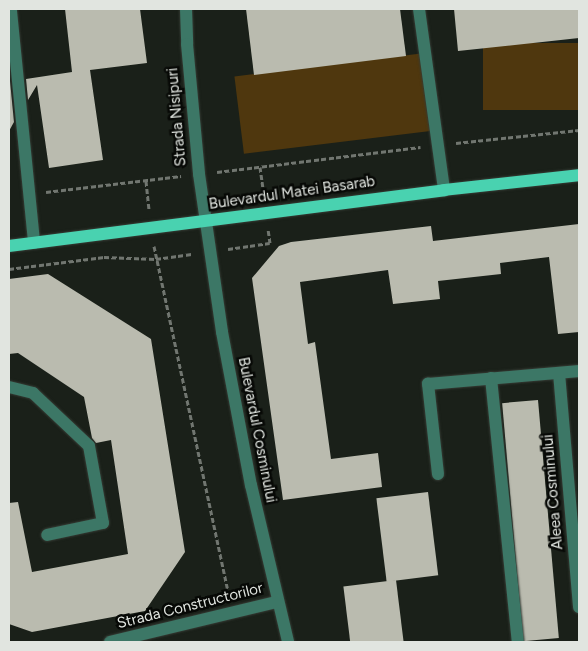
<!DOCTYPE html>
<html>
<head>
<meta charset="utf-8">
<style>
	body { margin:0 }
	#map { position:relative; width:588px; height:651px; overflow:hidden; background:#1a2019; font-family:Figtree,sans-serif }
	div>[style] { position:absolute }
	.green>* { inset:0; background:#4f370e; transform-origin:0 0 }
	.building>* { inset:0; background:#babbaf; transform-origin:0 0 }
	.path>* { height:3px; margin-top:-1.5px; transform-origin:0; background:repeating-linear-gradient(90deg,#717670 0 5px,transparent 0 7.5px) }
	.roads { filter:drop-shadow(0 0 1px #363c35) drop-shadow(0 0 1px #363c35) }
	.minor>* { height:12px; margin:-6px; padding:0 6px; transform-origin:6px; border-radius:6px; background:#3c7766 }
	.major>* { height:12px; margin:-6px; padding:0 6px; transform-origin:6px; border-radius:6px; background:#49d2b0 }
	span { translate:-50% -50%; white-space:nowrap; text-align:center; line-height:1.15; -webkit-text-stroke:5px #070906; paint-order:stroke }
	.street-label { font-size:15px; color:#e1e5e0 }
	.frame { position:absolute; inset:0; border:10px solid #e1e5e0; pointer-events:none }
</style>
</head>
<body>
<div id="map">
	<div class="green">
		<i style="left:579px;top:43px;width:67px;height:96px;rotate:90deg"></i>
		<i style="left:425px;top:53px;width:78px;height:192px;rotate:83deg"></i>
	</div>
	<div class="building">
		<i style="clip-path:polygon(65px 9px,140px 9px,147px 63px,90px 70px,103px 160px,49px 168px,37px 85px,28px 100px,26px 79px,72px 72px)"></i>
		<i style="clip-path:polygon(246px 9px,400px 9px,406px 56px,254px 75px)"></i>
		<i style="clip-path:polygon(454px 9px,579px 9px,579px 38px,458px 51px)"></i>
		<i style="clip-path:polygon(10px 81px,14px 122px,9px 131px,9px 82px)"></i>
		<i style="clip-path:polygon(579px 224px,579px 332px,558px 334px,549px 257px,500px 263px,501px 274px,438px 281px,440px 299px,393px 304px,388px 270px,300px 282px,308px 344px,315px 342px,331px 459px,378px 453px,382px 487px,283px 500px,252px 278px,279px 246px,291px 242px,431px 226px,433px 241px)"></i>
		<i style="clip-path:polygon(48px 274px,151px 339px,185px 552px,145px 611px,32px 632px,9px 624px,9px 503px,18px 502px,32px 572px,128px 554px,111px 440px,96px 443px,92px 438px,84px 397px,18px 353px,9px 354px,9px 279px)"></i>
		<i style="left:538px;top:400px;width:239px;height:36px;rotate:85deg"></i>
		<i style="left:428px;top:492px;width:84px;height:52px;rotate:83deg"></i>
		<i style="left:396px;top:580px;width:63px;height:53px;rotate:83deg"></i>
	</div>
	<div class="path">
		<i style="left:456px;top:143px;width:124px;rotate:-6deg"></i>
		<i style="left:260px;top:167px;width:29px;rotate:82deg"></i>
		<i style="left:217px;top:172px;width:205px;rotate:-7deg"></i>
		<i style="left:146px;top:181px;width:29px;rotate:84deg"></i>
		<i style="left:46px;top:192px;width:136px;rotate:-6.8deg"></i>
		<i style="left:154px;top:246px;width:359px;rotate:77.9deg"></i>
		<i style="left:228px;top:249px;width:42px;rotate:-8.1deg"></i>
		<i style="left:270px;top:243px;width:14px;rotate:-98deg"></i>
		<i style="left:9px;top:269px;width:96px;rotate:-7.2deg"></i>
		<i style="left:104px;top:257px;width:52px;rotate:2.2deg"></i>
		<i style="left:156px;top:259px;width:36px;rotate:-8deg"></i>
	</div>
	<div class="roads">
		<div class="minor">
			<i style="left:186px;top:9px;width:35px;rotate:88deg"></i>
			<i style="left:187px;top:44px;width:131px;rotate:84.7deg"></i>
			<i style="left:199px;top:174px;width:160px;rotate:81.7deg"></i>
			<i style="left:222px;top:332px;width:156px;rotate:79.3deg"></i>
			<i style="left:251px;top:485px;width:161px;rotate:76.7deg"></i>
			<i style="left:419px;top:9px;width:183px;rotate:82.1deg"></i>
			<i style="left:9px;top:11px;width:2px"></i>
			<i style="left:11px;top:11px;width:233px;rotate:84.3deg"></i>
			<i style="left:559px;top:373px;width:235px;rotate:85.1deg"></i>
			<i style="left:491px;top:378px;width:265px;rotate:84.2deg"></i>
			<i style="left:9px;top:387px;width:25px;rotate:14deg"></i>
			<i style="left:33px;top:393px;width:77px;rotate:43.4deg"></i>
			<i style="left:89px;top:446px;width:78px;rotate:79.7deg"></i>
			<i style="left:103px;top:523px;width:57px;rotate:167.9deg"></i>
			<i style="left:438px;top:474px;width:91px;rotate:-96.3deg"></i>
			<i style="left:428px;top:384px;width:152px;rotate:-4.9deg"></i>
			<i style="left:110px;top:642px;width:172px;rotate:-13.5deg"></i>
		</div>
		<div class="major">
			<i style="left:9px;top:246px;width:439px;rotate:-7.3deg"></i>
			<i style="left:444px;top:190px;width:136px;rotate:-6.3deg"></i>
		</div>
	</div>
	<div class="street-label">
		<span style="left:177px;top:117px;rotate:-95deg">Strada Nisipuri</span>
		<span style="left:292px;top:193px;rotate:-8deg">Bulevardul Matei Basarab</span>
		<span style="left:257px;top:430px;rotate:79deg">Bulevardul Cosminului</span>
		<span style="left:553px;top:492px;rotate:-95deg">Aleea Cosminului</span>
		<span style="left:190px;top:606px;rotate:-14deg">Strada Constructorilor</span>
	</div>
	<div class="frame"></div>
</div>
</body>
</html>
